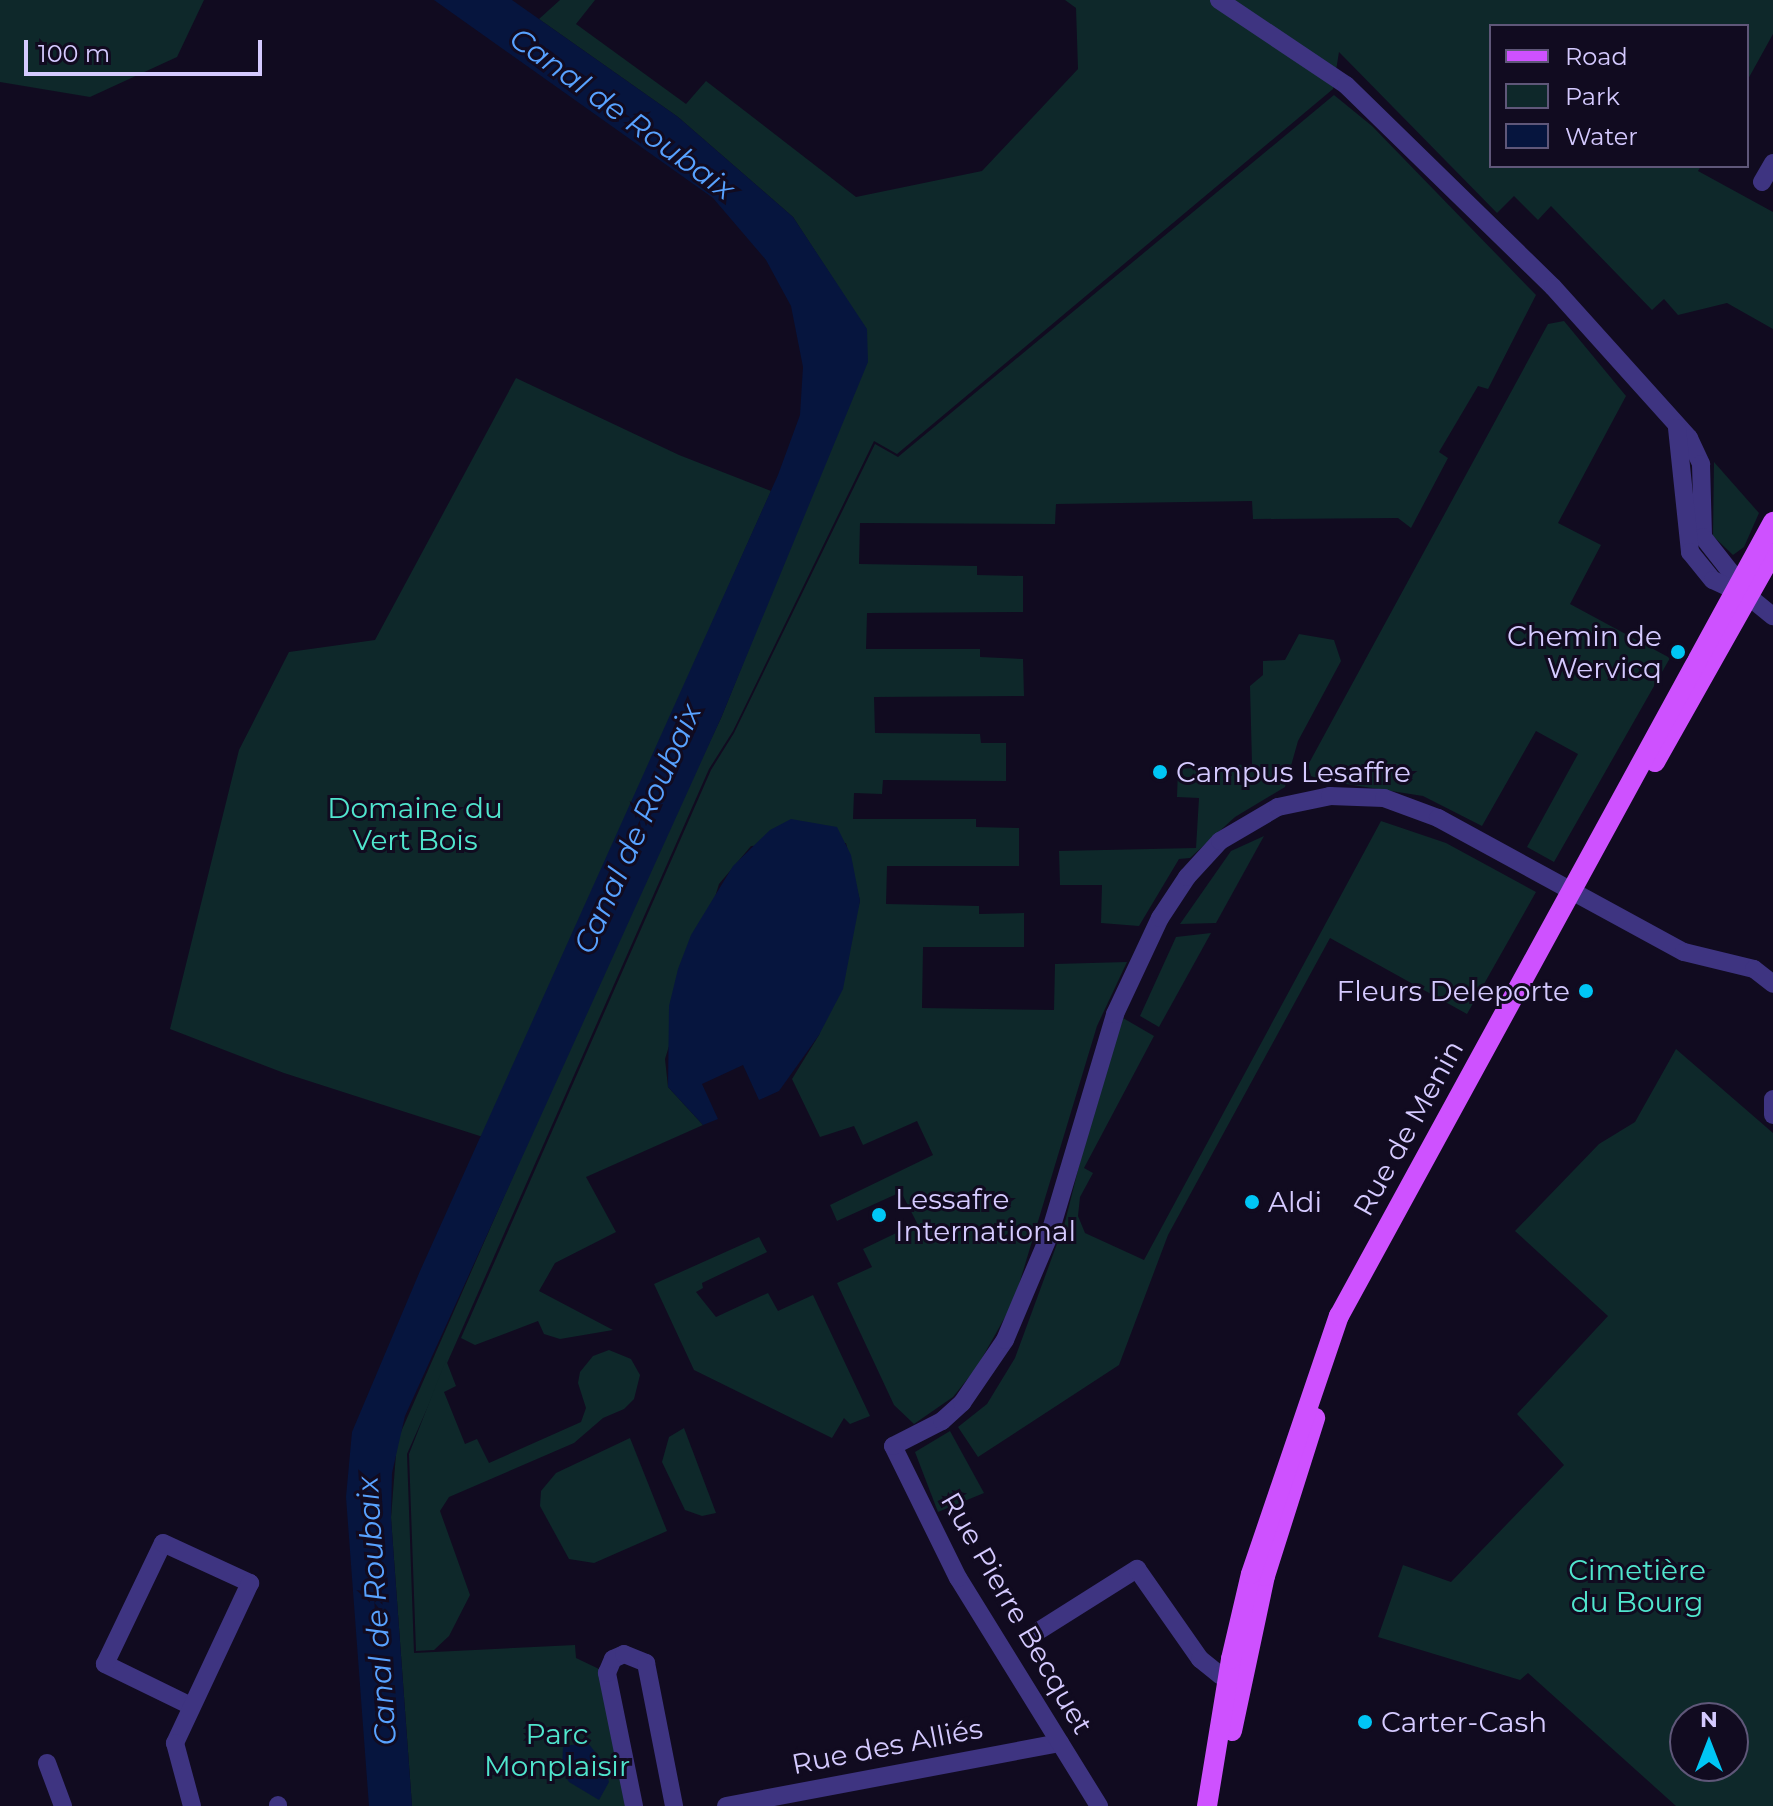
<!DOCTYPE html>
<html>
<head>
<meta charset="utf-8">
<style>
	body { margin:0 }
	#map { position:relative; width:1773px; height:1806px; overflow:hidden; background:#110b20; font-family:Montserrat,sans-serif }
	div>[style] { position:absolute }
	.green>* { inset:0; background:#0e282a }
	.water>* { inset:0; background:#06153e }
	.minor>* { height:18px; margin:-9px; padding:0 9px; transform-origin:9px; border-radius:9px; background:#3e3481 }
	.major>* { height:20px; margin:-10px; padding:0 10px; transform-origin:10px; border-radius:10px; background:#ce51ff }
	.dots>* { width:22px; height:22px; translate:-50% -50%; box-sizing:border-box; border:4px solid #110b20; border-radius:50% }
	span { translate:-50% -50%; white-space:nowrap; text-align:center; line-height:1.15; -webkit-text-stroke:6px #110b20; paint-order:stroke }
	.poi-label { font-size:28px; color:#d5caff }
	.right { translate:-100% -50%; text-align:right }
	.left { translate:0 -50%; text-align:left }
	.park-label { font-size:28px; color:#50e5cd }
	.street-label { font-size:28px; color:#d5caff }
	.water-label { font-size:30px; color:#58a2ff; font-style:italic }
	.legend { position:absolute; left:1489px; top:24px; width:260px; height:144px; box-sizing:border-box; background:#110b20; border:2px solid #5f5779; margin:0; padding:10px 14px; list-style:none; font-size:24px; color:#d5caff }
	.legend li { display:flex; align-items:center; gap:16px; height:40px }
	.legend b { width:40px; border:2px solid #5f5779 }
	.north { position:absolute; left:1669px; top:1702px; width:80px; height:80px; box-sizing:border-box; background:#110b20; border:2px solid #5f5779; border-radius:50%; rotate:0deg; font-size:22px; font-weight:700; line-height:32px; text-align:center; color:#d5caff }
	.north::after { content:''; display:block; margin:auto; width:28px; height:36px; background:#00c6f5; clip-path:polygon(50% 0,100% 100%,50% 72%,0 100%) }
	.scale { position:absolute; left:24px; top:40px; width:238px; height:36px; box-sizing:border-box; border:4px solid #d5caff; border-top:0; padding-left:10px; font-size:24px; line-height:28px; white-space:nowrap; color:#d5caff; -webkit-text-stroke:6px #110b20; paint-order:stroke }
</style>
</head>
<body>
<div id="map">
	<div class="green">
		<i style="clip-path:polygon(0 0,204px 0,177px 57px,90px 97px,0 82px)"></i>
		<i style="clip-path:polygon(560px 0,595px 0,576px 24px,686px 104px,706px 81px,856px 197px,982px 171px,1078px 69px,1076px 8px,1065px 0,1773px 0,1773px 34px,1747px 81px,1747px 26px,1491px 26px,1491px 166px,1701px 166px,1698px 171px,1773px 212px,1773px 329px,1727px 303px,1678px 315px,1664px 299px,1652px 310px,1551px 206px,1538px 220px,1514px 196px,1497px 213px,1339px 52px,1333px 89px,897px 454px,874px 441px,733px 731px,709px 769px,407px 1454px,414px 1653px,575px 1645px,576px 1658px,599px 1669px,626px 1806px,412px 1806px,391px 1518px,397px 1441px,620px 932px,721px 718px,788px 552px,866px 329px,793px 217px,678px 117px,539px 19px)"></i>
		<i style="clip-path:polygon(1334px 95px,1372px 126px,1536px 295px,1488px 389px,1478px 386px,1439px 452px,1448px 458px,1411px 528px,1398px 518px,1253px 519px,1252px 501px,1056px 504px,1055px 524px,860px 523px,859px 564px,977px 566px,977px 575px,1023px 576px,1023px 612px,867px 613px,866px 649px,980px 649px,980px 657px,1023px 659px,1024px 696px,874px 697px,875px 733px,980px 734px,981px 743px,1006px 743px,1006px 781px,883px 780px,882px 794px,854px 793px,853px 819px,976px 819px,976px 827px,1019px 828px,1019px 866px,887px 866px,886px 904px,979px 906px,979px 914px,1024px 913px,1024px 947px,923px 947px,922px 1008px,1054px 1010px,1055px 964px,1127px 962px,1097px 1026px,1014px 1301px,977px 1367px,953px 1397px,914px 1424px,894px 1405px,837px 1283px,872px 1267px,863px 1249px,917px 1223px,901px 1192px,837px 1221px,830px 1205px,933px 1155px,917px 1121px,863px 1145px,854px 1126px,820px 1137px,792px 1079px,819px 1035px,860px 901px,846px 843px,751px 846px,719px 884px,665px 1059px,668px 1087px,703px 1125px,586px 1177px,616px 1232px,555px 1263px,539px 1291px,613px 1330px,560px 1339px,544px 1334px,538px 1321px,475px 1345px,461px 1338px,711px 770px,734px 733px,875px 444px,898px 457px)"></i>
		<i style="clip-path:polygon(1564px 321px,1626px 396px,1558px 523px,1601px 545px,1570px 604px,1670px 658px,1554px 862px,1527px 847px,1578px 754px,1536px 731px,1482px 826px,1423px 796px,1321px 780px,1311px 776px,1308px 765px,1548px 324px)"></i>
		<i style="clip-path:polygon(516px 378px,679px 455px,771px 491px,483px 1137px,284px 1073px,170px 1029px,239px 750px,289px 652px,375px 640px)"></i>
		<i style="clip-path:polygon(1714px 462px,1759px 513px,1744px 547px,1733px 555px,1713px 536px)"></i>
		<i style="clip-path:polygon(1299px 634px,1334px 640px,1341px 661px,1298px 741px,1285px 787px,1235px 817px,1190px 858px,1179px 859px,1139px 926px,1101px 923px,1102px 885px,1060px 885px,1059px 851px,1196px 848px,1199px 798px,1177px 797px,1178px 769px,1252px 764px,1250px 686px,1263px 675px,1263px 661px,1285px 660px)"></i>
		<i style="clip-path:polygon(1381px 821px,1446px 843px,1536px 892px,1467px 1014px,1330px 938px,1168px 1235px,1119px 1365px,978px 1457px,958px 1427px,987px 1404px,1015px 1358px,1065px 1222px,1101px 1078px,1123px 1018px,1154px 1036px,1084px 1168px,1093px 1173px,1080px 1197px,1078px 1216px,1085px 1233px,1144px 1260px)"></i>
		<i style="clip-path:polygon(1264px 836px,1216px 923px,1180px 924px,1231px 851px)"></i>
		<i style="clip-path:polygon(1211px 933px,1159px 1027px,1140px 1016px,1176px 937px)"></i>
		<i style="clip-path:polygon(evenodd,1676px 1049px,1773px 1133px,1773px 1806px,1676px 1806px,1528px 1673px,1520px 1680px,1378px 1637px,1403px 1565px,1451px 1582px,1564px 1465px,1517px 1414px,1608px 1316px,1515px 1231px,1599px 1144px,1635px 1122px,1676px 1049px,1685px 1718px,1733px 1718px,1733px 1766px,1685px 1766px,1685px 1718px)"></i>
		<i style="clip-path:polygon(759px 1237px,767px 1252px,702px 1283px,703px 1288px,696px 1292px,716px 1317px,768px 1293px,778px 1311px,813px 1295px,870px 1416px,850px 1424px,844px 1418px,832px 1438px,694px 1370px,654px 1284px)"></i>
		<i style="clip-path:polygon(609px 1350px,631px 1359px,640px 1375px,634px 1399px,624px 1409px,603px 1418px,574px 1443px,449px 1497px,440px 1511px,470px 1595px,449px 1636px,434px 1650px,416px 1651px,409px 1454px,446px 1360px,456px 1386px,444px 1392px,465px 1444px,477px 1439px,489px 1463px,581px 1422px,586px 1408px,578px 1383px,580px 1372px,593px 1356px)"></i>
		<i style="clip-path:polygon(684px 1428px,716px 1513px,702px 1516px,685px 1510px,662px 1462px,669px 1437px)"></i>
		<i style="clip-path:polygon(950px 1431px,984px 1493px,938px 1512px,915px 1452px)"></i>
		<i style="clip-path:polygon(630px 1438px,667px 1531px,594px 1563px,569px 1559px,540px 1506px,541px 1491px,556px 1473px)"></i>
	</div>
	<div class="water">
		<i style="clip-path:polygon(434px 0,512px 0,678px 117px,793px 217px,867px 329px,868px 362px,721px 718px,405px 1416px,392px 1473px,391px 1518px,412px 1806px,369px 1806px,346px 1497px,352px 1432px,420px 1271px,778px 475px,800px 415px,803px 367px,791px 306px,766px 260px,713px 198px)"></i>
		<i style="clip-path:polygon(791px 819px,837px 827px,851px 855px,860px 901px,843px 989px,819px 1035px,779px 1091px,759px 1100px,743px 1065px,702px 1084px,718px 1119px,703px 1125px,668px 1087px,669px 1006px,678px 969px,691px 935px,733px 866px,770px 830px)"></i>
		<i style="clip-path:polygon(588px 1743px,603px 1762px,609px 1782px,599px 1800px,569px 1782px,562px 1770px,563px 1746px)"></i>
	</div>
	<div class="minor">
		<i style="left:1219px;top:0;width:153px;rotate:33.8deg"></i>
		<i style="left:1346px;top:85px;width:289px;rotate:44.3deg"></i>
		<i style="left:1553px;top:287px;width:203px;rotate:48deg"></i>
		<i style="left:1689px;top:438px;width:29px;rotate:65deg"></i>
		<i style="left:1701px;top:464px;width:73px;rotate:88.4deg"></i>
		<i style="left:1703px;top:537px;width:71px;rotate:51.8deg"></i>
		<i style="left:1762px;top:182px;width:22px;rotate:-60deg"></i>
		<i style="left:1677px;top:428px;width:125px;rotate:84deg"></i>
		<i style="left:1690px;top:552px;width:36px;rotate:51deg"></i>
		<i style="left:1713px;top:580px;width:38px;rotate:25deg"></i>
		<i style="left:1748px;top:596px;width:32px;rotate:39deg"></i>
		<i style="left:1773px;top:1099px;width:16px;rotate:90deg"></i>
		<i style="left:1040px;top:1630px;width:115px;rotate:-32.2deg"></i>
		<i style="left:1137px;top:1569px;width:110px;rotate:55deg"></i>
		<i style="left:1200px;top:1659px;width:26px;rotate:39deg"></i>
		<i style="left:1220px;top:1675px;width:22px;rotate:16deg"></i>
		<i style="left:191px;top:1706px;width:96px;rotate:-154deg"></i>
		<i style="left:105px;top:1664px;width:134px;rotate:-64.4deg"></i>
		<i style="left:163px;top:1543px;width:96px;rotate:24.7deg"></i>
		<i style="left:250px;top:1583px;width:177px;rotate:115.1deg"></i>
		<i style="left:175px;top:1743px;width:65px;rotate:74.9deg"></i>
		<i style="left:47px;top:1763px;width:46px;rotate:69.6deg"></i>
		<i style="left:278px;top:1805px;width:1px;rotate:90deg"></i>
		<i style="left:634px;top:1806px;width:136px;rotate:-101.5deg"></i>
		<i style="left:607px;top:1673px;width:15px;rotate:-67deg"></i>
		<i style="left:613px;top:1659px;width:12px;rotate:-24deg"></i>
		<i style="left:624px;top:1654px;width:24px;rotate:22deg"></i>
		<i style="left:646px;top:1663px;width:146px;rotate:78.9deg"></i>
		<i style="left:726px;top:1806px;width:340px;rotate:-10.7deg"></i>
		<i style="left:1099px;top:1806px;width:268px;rotate:-121.7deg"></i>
		<i style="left:958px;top:1578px;width:147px;rotate:-116.2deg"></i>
		<i style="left:893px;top:1446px;width:55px;rotate:-27deg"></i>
		<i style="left:942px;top:1421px;width:27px;rotate:-42deg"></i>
		<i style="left:962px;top:1403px;width:76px;rotate:-55.7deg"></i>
		<i style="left:1005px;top:1340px;width:113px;rotate:-67.1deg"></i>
		<i style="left:1049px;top:1236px;width:232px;rotate:-73.4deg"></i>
		<i style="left:1115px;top:1014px;width:106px;rotate:-64.9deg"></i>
		<i style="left:1160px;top:918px;width:49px;rotate:-56.6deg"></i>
		<i style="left:1187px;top:877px;width:49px;rotate:-47.5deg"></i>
		<i style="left:1220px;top:841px;width:67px;rotate:-30.4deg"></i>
		<i style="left:1278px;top:807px;width:53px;rotate:-11.9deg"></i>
		<i style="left:1330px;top:796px;width:54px;rotate:2.1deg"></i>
		<i style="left:1384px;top:798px;width:58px;rotate:20.3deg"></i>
		<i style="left:1438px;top:818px;width:280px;rotate:28.6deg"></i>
		<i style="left:1684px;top:952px;width:72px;rotate:13.7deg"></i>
		<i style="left:1754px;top:969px;width:24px;rotate:38deg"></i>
	</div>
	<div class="major">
		<i style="left:1655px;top:762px;width:240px;rotate:-60.6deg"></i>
		<i style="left:1232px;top:1731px;width:158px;rotate:-78deg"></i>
		<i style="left:1265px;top:1576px;width:166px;rotate:-72.4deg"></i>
		<i style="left:1207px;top:1806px;width:149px;rotate:-80.7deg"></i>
		<i style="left:1231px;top:1659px;width:87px;rotate:-76.8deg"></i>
		<i style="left:1251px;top:1574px;width:273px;rotate:-71.2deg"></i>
		<i style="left:1339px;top:1316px;width:905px;rotate:-61.34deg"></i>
	</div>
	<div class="dots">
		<i style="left:1678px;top:652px;background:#00c6f5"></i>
		<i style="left:1160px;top:772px;background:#00c6f5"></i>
		<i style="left:1586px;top:991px;background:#00c6f5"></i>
		<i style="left:1252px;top:1202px;background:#00c6f5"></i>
		<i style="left:879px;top:1215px;background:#00c6f5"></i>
		<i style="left:1365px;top:1722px;background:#00c6f5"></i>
	</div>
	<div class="poi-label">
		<span class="right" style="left:1662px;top:652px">Chemin de<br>Wervicq</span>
		<span class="left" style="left:1176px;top:772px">Campus Lesaffre</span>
		<span class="right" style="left:1570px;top:991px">Fleurs Deleporte</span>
		<span class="left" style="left:895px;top:1215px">Lessafre<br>International</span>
		<span class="left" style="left:1268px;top:1202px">Aldi</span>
		<span class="left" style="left:1381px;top:1722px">Carter-Cash</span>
	</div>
	<div class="park-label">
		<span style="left:415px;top:824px">Domaine du<br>Vert Bois</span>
		<span style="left:1637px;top:1586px">Cimetière<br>du Bourg</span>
		<span style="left:557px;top:1750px">Parc<br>Monplaisir</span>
	</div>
	<div class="street-label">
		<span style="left:1408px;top:1128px;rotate:-61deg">Rue de Menin</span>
		<span style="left:1017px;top:1613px;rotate:60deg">Rue Pierre Becquet</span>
		<span style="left:887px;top:1746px;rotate:-11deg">Rue des Alliés</span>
	</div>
	<div class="water-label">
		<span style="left:622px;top:114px;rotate:36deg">Canal de Roubaix</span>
		<span style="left:638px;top:829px;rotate:-66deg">Canal de Roubaix</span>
		<span style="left:377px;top:1611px;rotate:-94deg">Canal de Roubaix</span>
	</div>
	<ul class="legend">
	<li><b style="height:10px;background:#ce51ff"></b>Road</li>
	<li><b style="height:22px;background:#0e282a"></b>Park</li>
	<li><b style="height:22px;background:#06153e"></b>Water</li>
	</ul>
	<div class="north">N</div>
	<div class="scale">100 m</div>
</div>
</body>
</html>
